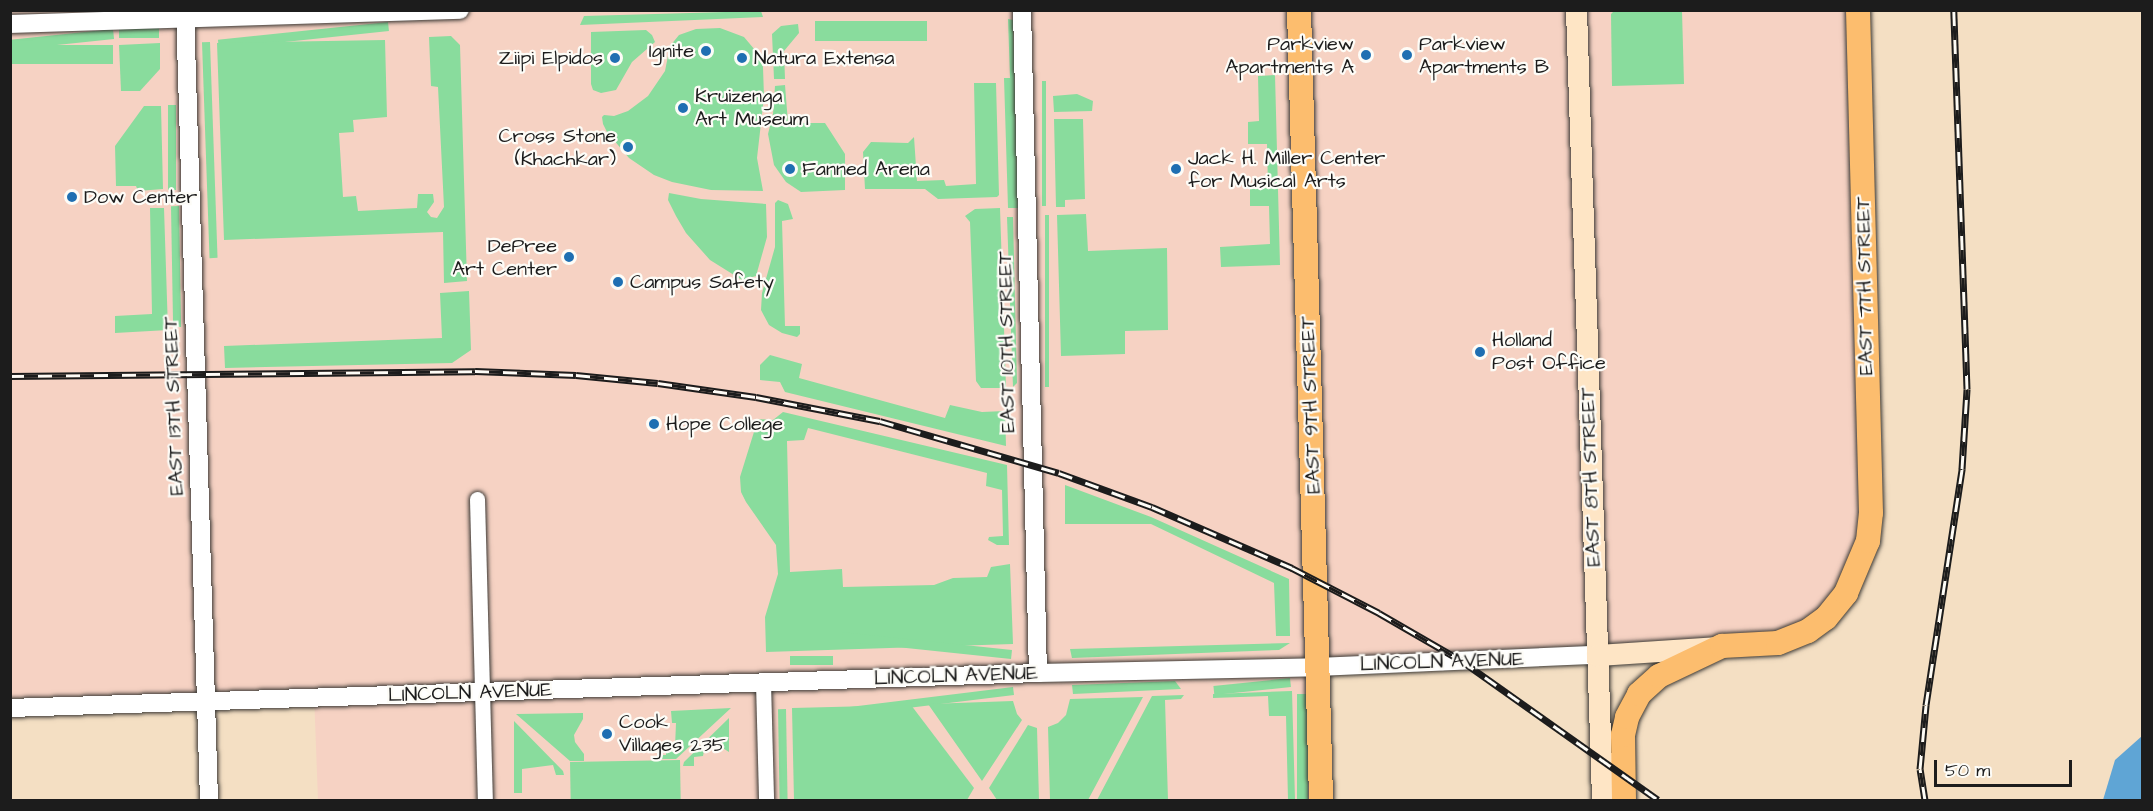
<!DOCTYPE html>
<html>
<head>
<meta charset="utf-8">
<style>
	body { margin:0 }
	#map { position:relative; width:2153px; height:811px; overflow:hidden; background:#f4dfc3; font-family:"Architects Daughter",sans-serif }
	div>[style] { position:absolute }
	.built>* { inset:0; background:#f6d2c3 }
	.green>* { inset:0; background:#89dc9d; transform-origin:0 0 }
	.water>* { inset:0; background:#5fa5d5 }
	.roads { filter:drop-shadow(0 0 2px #3c3935) drop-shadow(0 0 2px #3c3935) }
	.minor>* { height:15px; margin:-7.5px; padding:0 7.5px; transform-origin:7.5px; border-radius:7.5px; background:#fff }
	.tertiary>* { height:18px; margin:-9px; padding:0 9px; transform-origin:9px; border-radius:9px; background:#fff }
	.secondary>* { height:21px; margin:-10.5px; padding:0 10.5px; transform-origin:10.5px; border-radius:10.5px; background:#fee5c5 }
	.primary>* { height:24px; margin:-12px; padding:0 12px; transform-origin:12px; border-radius:12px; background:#fcbd6e }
	.rail>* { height:7px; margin-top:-3.5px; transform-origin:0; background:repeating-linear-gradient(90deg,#fdfcf7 0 14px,#1c1c1c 0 28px); box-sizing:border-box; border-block:2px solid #1c1c1c }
	.dots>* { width:16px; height:16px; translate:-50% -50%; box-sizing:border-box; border:3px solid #fdfcf7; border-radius:50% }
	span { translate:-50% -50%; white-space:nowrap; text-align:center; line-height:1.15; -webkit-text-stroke:4.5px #fdfcf7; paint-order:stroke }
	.poi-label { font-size:20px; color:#1c1c1c }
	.right { translate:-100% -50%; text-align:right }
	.left { translate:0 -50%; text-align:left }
	.street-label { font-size:20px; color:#1c1c1c }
	.frame { position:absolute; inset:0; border:12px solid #1c1c1c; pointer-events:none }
	.scale { position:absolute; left:1934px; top:760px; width:138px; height:27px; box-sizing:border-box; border:3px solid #1c1c1c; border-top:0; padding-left:8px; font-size:18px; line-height:21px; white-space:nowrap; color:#1c1c1c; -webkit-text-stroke:4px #fdfcf7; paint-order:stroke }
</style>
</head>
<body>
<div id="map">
	<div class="built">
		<i style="clip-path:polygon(10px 11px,1858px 11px,1868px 541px,1808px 631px,1317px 667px,1303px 154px,1290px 155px,1310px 800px,318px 800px,314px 693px,11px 698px)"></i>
	</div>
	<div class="green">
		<i style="clip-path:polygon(1615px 10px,1682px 11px,1684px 84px,1612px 86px,1611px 14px)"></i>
		<i style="clip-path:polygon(761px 11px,763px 17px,580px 25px,584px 16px)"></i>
		<i style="clip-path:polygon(1008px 19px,1013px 20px,1018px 208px,1008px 208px,1004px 78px,1010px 78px)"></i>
		<i style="left:927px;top:21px;width:20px;height:112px;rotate:90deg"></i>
		<i style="left:388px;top:22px;width:9px;height:171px;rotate:84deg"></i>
		<i style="clip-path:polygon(798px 24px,799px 33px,784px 51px,785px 79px,774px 79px,772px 34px,781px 26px)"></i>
		<i style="left:159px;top:28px;width:10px;height:40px;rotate:90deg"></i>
		<i style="clip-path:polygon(720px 28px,744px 37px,760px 56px,763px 67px,764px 97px,757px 158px,763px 191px,711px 190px,672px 182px,654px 175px,629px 158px,607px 132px,603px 124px,602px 117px,604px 115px,614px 116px,628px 111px,648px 96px,665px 71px,670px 46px,679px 35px,696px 29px)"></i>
		<i style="left:113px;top:29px;width:10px;height:103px;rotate:84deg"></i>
		<i style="clip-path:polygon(646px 30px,652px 35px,655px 42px,632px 62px,616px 90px,601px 93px,593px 90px,591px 84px,591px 32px)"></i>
		<i style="clip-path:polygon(451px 36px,460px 45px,467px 281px,444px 283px,443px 232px,224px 240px,217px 43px,385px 40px,387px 117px,353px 120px,354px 132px,339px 133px,343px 197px,356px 196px,358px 211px,417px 208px,418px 194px,433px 194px,434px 202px,427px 212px,431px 217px,437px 218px,444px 207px,438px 87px,431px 86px,429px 37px)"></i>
		<i style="left:210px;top:42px;width:216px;height:8px;rotate:88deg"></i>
		<i style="clip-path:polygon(160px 43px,160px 69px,140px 91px,121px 91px,119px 45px)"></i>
		<i style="left:113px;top:45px;width:19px;height:102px;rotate:90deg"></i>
		<i style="clip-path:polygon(1275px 75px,1280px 265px,1221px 267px,1220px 247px,1270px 244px,1269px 206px,1250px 206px,1250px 189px,1268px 188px,1267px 144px,1248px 144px,1248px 122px,1259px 121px,1258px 76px)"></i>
		<i style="left:1042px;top:81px;width:4px;height:125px"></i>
		<i style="clip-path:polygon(974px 83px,996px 83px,999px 195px,997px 197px,938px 199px,925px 189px,865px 189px,863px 152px,871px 142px,908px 143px,914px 137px,917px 181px,944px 180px,946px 186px,976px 184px)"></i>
		<i style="clip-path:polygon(785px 85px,788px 123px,825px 123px,845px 154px,845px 190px,801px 192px,786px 182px,774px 165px,768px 134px,773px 114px,775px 86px)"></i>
		<i style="clip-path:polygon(1077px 94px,1093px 101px,1092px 111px,1054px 112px,1053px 96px)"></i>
		<i style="left:168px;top:105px;width:8px;height:85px"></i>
		<i style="clip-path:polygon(144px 106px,161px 106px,163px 189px,138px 191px,136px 186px,116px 186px,115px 146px)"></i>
		<i style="clip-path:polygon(1054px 119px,1083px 119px,1085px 199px,1065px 200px,1065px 207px,1056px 207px)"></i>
		<i style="clip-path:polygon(669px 193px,701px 199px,766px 204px,767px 237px,756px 276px,742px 280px,710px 260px,686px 233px,676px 216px,668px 200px)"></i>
		<i style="clip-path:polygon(778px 200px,788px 204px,793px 219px,782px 221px,785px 326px,800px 326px,800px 334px,797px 337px,782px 333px,769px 325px,761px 310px,762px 293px,775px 247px,775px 203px)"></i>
		<i style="left:179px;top:206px;width:121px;height:8px;rotate:89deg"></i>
		<i style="clip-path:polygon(150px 208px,164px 208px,168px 330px,115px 333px,115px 316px,152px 314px)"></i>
		<i style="clip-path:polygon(1000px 208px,1006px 388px,981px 388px,976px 381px,970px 222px,965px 216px,975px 209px)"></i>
		<i style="clip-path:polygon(1086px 214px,1088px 251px,1167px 248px,1168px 330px,1125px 331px,1125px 354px,1061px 356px,1057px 215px)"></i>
		<i style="left:1045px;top:215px;width:4px;height:172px"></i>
		<i style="clip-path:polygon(1007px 217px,1013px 217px,1017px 383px,1013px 387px)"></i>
		<i style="clip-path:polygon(469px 291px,471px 350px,452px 363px,225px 368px,224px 346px,442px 338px,440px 293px)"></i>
		<i style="clip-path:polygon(770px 355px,802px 364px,799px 378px,945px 418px,950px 405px,982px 412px,1005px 411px,1006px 446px,785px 392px,780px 382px,760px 380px,760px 365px)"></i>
		<i style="clip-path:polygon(783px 412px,1007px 465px,1009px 545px,997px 545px,988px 540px,989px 537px,1003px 536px,1002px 490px,986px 486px,987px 473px,808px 428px,804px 440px,787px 441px,790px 572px,842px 569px,843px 587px,934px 585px,953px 578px,987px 577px,991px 567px,1010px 564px,1013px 644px,766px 652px,765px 617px,778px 574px,776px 545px,746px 502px,741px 492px,740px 477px,758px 419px,773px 420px)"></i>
		<i style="clip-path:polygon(1065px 485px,1151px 517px,1289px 579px,1290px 636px,1276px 636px,1274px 583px,1151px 524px,1065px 524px)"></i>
		<i style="clip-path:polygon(1290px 643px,1279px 650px,1072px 658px,1070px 649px)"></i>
		<i style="left:1012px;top:650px;width:9px;height:170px;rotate:96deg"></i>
		<i style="left:833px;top:656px;width:9px;height:43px;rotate:90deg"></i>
		<i style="left:1290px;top:678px;width:9px;height:77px;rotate:84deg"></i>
		<i style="clip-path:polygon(1175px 681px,1181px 689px,1073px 694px,1072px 685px)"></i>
		<i style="left:1013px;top:687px;width:8px;height:220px;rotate:83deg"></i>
		<i style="clip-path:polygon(1292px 691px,1295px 800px,1288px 800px,1286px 716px,1269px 716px,1268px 696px,1213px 698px,1213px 694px)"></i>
		<i style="left:1297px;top:694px;width:11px;height:106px"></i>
		<i style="clip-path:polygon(1184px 695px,1181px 699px,1165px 700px,1168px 800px,1097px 800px,1152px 696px)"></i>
		<i style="clip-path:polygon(1143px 697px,1088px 800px,1050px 800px,1048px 727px,1058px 723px,1066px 715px,1070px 699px)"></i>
		<i style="clip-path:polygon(1013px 701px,1017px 714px,1022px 720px,982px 781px,928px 704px)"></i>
		<i style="clip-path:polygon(911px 705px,974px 788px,967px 800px,794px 800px,792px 708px)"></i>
		<i style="clip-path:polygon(731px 708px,676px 759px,661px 759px,661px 755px,666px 755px,666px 748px,675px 747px,676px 723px,672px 723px,671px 711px)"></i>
		<i style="left:786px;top:709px;width:91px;height:8px;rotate:89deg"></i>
		<i style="clip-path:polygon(583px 713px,583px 719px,574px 735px,575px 742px,584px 754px,584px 761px,570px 761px,516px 714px)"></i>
		<i style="clip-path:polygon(729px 718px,729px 752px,721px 747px,713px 747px,704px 751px,703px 756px,694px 757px,694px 766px,683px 766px,684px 762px)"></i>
		<i style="clip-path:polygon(514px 721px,563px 771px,564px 775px,556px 775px,553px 765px,522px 769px,522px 793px,514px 793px)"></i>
		<i style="clip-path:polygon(1028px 725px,1037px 728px,1039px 800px,997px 800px,989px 788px)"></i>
		<i style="left:680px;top:760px;width:40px;height:110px;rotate:89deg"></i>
	</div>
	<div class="water">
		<i style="clip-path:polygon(2142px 736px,2142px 800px,2103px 800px,2115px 760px)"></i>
	</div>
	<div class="roads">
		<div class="minor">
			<i style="left:477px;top:499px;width:301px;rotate:88.5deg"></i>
			<i style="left:763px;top:682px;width:118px;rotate:88.5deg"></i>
		</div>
		<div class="tertiary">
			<i style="left:185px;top:10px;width:790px;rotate:88.26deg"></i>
			<i style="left:1022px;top:10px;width:663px;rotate:88.62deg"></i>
			<i style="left:10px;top:24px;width:450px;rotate:-1.8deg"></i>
			<i style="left:10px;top:708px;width:1029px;rotate:-1.95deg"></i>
			<i style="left:1038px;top:673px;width:279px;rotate:-1.2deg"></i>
			<i style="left:1317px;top:667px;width:280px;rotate:-2.5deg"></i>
		</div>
		<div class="secondary">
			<i style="left:1576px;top:10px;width:790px;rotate:88.11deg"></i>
			<i style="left:1597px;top:655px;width:119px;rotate:-3.8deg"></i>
		</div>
		<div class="primary">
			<i style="left:1299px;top:10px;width:790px;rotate:88.4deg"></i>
			<i style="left:1624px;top:800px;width:65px;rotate:-90.9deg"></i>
			<i style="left:1623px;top:735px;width:18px;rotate:-77deg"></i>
			<i style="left:1627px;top:717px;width:26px;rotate:-62deg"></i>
			<i style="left:1639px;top:694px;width:27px;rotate:-42deg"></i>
			<i style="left:1659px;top:676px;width:70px;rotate:-25.5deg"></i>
			<i style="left:1722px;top:646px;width:56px;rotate:-3.1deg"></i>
			<i style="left:1778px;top:643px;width:32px;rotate:-22deg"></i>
			<i style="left:1808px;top:631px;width:22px;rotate:-36deg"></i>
			<i style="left:1826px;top:618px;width:32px;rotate:-51deg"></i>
			<i style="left:1846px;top:593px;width:56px;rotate:-67.1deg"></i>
			<i style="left:1868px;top:541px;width:28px;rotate:-84deg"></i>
			<i style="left:1871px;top:513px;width:503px;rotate:-91.48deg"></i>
		</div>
	</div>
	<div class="rail">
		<i style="left:10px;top:376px;width:465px;rotate:-0.6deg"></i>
		<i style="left:475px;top:371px;width:101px;rotate:2.3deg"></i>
		<i style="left:576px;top:375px;width:82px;rotate:5.6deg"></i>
		<i style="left:658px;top:383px;width:99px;rotate:8.1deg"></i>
		<i style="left:756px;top:397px;width:126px;rotate:11deg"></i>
		<i style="left:880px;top:421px;width:186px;rotate:16.2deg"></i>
		<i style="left:1059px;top:473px;width:99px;rotate:20.1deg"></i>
		<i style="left:1152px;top:507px;width:153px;rotate:23.5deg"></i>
		<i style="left:1292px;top:568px;width:98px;rotate:27.3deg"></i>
		<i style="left:1379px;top:613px;width:96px;rotate:30deg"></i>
		<i style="left:1462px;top:661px;width:240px;rotate:35.3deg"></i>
		<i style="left:1925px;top:800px;width:31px;rotate:-99deg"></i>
		<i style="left:1920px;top:769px;width:64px;rotate:-84.6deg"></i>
		<i style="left:1926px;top:705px;width:239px;rotate:-81.3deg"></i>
		<i style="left:1962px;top:469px;width:80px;rotate:-86.4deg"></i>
		<i style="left:1967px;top:389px;width:379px;rotate:-92deg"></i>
	</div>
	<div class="dots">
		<i style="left:706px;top:51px;background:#1f6fb2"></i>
		<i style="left:1366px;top:55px;background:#1f6fb2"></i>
		<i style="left:1407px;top:55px;background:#1f6fb2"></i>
		<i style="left:615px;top:58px;background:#1f6fb2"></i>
		<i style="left:742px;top:58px;background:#1f6fb2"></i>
		<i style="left:683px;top:108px;background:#1f6fb2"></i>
		<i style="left:628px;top:147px;background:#1f6fb2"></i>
		<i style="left:790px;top:169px;background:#1f6fb2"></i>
		<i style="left:1176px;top:169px;background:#1f6fb2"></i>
		<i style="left:72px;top:197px;background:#1f6fb2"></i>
		<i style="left:569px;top:257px;background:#1f6fb2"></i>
		<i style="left:618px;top:282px;background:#1f6fb2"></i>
		<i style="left:1480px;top:352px;background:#1f6fb2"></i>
		<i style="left:654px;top:424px;background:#1f6fb2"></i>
		<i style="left:607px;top:734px;background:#1f6fb2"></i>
	</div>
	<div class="poi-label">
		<span class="right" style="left:1354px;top:56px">Parkview<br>Apartments A</span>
		<span class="left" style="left:1419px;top:56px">Parkview<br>Apartments B</span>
		<span class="right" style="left:694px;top:51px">Ignite</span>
		<span class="right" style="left:603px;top:58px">Ziipi Elpidos</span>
		<span class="left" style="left:754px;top:58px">Natura Extensa</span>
		<span class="left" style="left:695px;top:108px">Kruizenga<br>Art Museum</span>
		<span class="right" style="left:616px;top:148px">Cross Stone<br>(Khachkar)</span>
		<span class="left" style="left:1188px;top:170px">Jack H. Miller Center<br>for Musical Arts</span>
		<span class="left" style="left:802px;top:169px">Fanned Arena</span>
		<span class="left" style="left:84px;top:197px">Dow Center</span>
		<span class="right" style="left:557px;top:258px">DePree<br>Art Center</span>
		<span class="left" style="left:630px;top:282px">Campus Safety</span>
		<span class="left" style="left:1492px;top:352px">Holland<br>Post Office</span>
		<span class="left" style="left:666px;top:424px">Hope College</span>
		<span class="left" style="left:619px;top:734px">Cook<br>Villages 235</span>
	</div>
	<div class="street-label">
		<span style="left:1865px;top:286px;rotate:-91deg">EAST 7TH STREET</span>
		<span style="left:1007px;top:342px;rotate:-91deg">EAST 10TH STREET</span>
		<span style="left:1311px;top:405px;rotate:-92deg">EAST 9TH STREET</span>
		<span style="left:174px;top:406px;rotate:-92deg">EAST 13TH STREET</span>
		<span style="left:1591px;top:477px;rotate:-92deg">EAST 8TH STREET</span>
		<span style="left:1442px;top:662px;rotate:-2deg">LINCOLN AVENUE</span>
		<span style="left:956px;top:676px;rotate:-2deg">LINCOLN AVENUE</span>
		<span style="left:470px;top:693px;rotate:-2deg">LINCOLN AVENUE</span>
	</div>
	<div class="frame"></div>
	<div class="scale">50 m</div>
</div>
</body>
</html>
